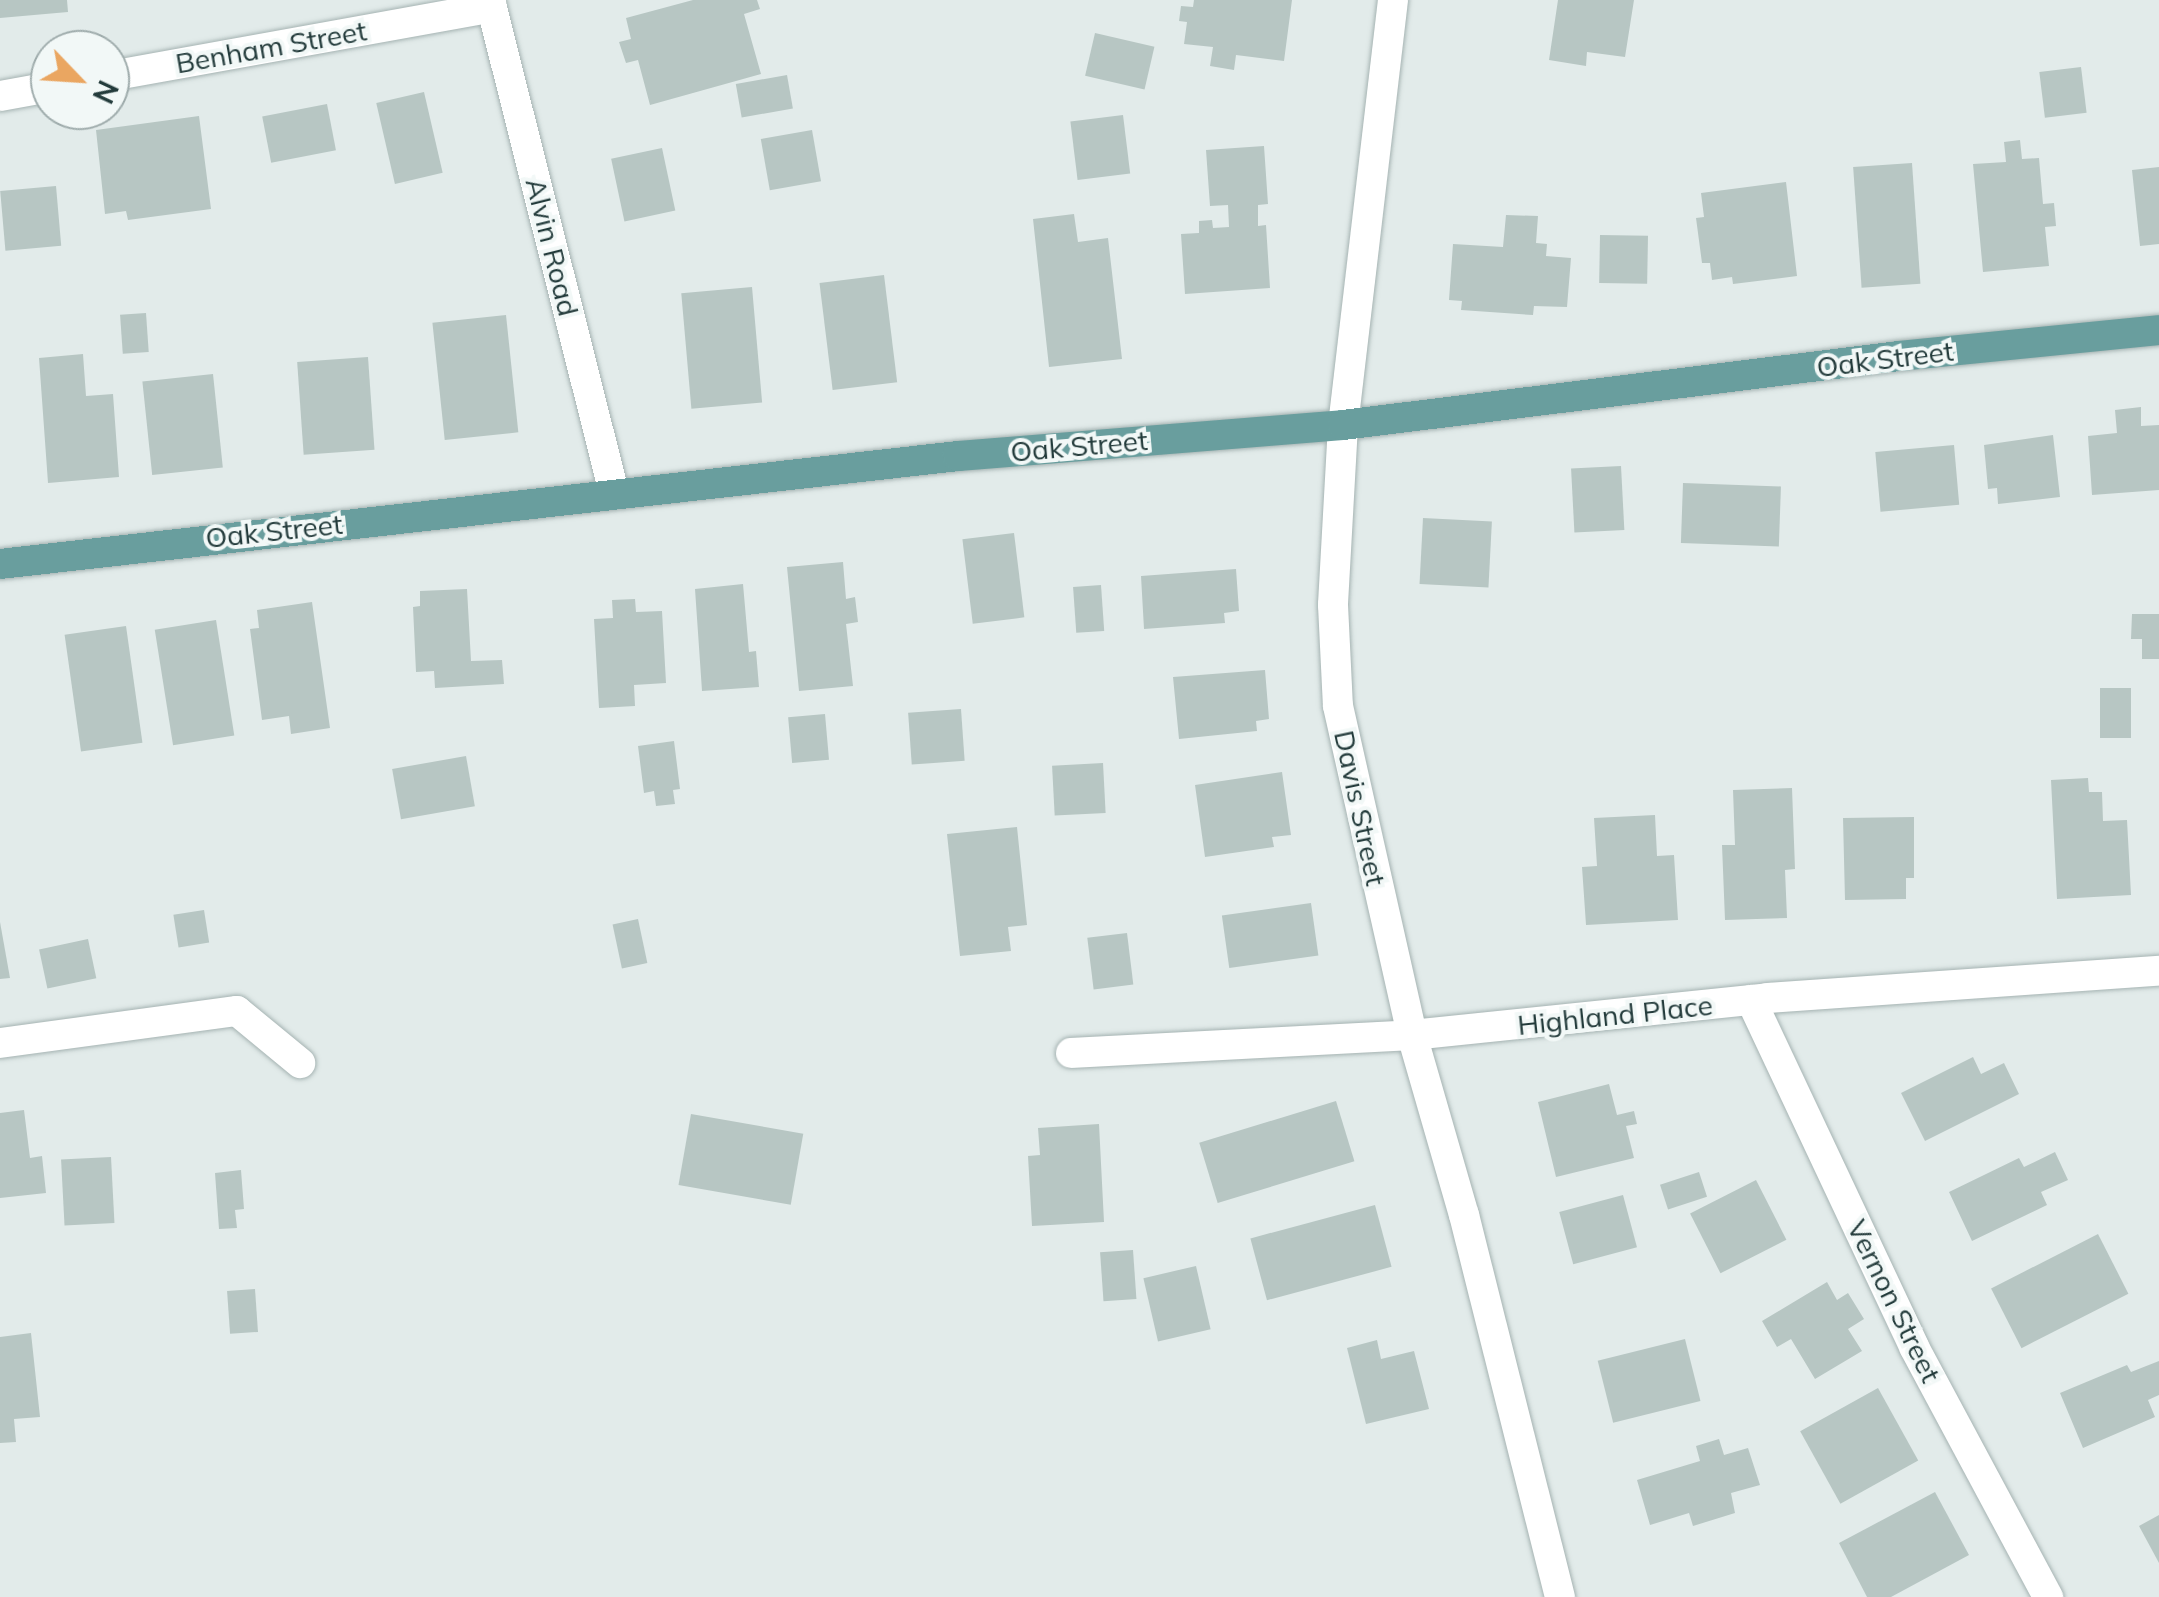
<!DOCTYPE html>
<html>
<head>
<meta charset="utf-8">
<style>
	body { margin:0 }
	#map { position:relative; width:2159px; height:1597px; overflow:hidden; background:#e2ebea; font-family:Mulish,sans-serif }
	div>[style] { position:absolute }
	.building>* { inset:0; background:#b7c6c3; transform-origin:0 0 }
	.roads { filter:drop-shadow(0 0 2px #a5b3b2) drop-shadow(0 0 2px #a5b3b2) }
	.minor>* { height:30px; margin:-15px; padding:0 15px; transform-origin:15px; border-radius:15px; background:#fff }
	.major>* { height:30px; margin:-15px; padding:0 15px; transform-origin:15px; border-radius:15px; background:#699e9e }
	span { translate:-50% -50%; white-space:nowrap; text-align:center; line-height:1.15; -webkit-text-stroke:8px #f2f8f7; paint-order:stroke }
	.street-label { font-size:28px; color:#233b3b }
	.north { position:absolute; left:30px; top:30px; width:100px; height:100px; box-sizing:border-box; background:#f2f8f7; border:2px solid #9facac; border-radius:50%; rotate:115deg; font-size:28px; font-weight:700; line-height:40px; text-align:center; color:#233b3b }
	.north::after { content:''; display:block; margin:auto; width:35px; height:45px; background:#eaa661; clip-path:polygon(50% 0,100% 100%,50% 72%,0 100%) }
</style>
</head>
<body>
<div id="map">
	<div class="building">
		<i style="clip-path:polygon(0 0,67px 0,68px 12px,0 18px)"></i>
		<i style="clip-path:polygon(693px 0,757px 0,760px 9px,744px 14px,761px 74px,650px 105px,638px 60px,626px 63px,619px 42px,631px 39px,626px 18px)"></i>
		<i style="clip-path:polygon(1194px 0,1292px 0,1284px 61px,1236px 55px,1234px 70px,1210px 66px,1213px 47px,1184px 44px,1187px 22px,1179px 21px,1181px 6px,1193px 7px)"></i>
		<i style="clip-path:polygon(1558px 0,1634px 0,1625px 57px,1587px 52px,1586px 66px,1549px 60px)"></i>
		<i style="left:1095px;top:33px;width:61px;height:44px;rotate:13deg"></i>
		<i style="left:2081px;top:67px;width:46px;height:42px;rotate:83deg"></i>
		<i style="left:787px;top:75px;width:34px;height:52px;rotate:80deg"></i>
		<i style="left:424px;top:92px;width:83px;height:49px;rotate:77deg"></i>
		<i style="left:327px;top:104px;width:47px;height:66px;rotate:79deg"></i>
		<i style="left:1123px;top:115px;width:59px;height:53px;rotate:83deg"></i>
		<i style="clip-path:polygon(199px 116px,211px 209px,128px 220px,126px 211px,105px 214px,96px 130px)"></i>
		<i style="left:812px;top:130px;width:52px;height:52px;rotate:80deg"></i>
		<i style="clip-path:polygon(2020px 140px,2022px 159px,2039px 158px,2043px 204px,2054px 203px,2056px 226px,2045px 227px,2049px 266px,1983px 272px,1973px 164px,2006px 162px,2004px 142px)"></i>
		<i style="clip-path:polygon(1264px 146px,1268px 204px,1258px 205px,1258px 226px,1266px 225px,1270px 288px,1185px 294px,1181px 234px,1199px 233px,1199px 221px,1212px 220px,1213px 228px,1229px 227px,1228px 205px,1210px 206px,1206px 150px)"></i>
		<i style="left:662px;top:148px;width:64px;height:52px;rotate:78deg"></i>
		<i style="left:1912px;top:163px;width:121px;height:59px;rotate:86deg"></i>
		<i style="clip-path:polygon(2159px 167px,2159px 244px,2140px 246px,2132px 170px)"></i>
		<i style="clip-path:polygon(1786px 182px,1797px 276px,1733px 284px,1732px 277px,1712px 280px,1710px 263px,1702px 263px,1696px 218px,1704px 217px,1701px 193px)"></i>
		<i style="left:56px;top:186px;width:60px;height:56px;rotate:85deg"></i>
		<i style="clip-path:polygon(1074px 214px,1078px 242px,1108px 238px,1122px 359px,1049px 367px,1033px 219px)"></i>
		<i style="clip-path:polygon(1506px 215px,1538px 216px,1536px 243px,1547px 244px,1546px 256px,1571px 258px,1567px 307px,1534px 306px,1533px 315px,1461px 310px,1462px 301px,1449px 300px,1453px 244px,1503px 247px)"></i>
		<i style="left:1600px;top:235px;width:48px;height:48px;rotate:1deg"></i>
		<i style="left:884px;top:275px;width:108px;height:65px;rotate:83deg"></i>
		<i style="left:752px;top:287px;width:116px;height:71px;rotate:85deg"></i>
		<i style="left:146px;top:313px;width:39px;height:26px;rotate:86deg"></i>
		<i style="left:506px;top:315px;width:118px;height:74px;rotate:84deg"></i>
		<i style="clip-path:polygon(83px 354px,86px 396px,113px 394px,119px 477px,48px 483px,39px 358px)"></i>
		<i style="left:368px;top:357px;width:93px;height:71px;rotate:86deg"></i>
		<i style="left:213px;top:374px;width:94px;height:71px;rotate:84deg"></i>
		<i style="clip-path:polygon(2141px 407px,2141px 426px,2159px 425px,2159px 490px,2092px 495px,2088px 436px,2117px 433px,2115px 410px)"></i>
		<i style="clip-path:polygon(2053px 435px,2060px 497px,1998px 504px,1997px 488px,1988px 489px,1984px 445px)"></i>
		<i style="left:1954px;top:445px;width:60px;height:79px;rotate:85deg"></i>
		<i style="left:1621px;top:466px;width:64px;height:50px;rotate:87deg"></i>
		<i style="left:1683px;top:483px;width:98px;height:60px;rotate:2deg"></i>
		<i style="left:1423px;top:518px;width:69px;height:66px;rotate:3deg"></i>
		<i style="left:1014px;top:533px;width:85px;height:52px;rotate:83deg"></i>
		<i style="clip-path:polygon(843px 562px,846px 599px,855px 597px,858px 622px,846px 624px,853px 686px,799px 691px,787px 567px)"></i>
		<i style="clip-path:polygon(1236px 569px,1239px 611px,1224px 613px,1225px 623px,1144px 629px,1141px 576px)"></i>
		<i style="clip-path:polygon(743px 584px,749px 652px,756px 651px,759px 687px,702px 691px,695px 589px)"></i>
		<i style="left:1101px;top:585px;width:46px;height:28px;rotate:86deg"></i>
		<i style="clip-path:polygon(467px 589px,471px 661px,502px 660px,504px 684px,435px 688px,434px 671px,416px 672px,413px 607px,420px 606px,420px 591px)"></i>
		<i style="clip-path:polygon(635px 599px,636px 612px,662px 611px,666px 683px,634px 685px,635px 706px,599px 708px,594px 619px,613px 618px,612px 600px)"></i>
		<i style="clip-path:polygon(312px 602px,330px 728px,291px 734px,289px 716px,262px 720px,250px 629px,259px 628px,257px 610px)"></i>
		<i style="clip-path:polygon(2132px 614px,2159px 614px,2159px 659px,2142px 659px,2142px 639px,2131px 639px)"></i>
		<i style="left:216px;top:620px;width:117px;height:62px;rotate:81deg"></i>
		<i style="left:126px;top:626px;width:118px;height:62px;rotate:82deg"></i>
		<i style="clip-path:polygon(1265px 670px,1269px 719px,1256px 721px,1257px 731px,1179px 739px,1173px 677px)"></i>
		<i style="left:2100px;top:688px;width:31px;height:50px"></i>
		<i style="left:961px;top:709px;width:52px;height:53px;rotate:86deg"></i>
		<i style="left:825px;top:714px;width:46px;height:37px;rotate:85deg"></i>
		<i style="clip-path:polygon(674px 741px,680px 789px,673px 790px,675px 804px,656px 806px,654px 791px,644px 793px,638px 746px)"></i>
		<i style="left:466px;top:756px;width:51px;height:75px;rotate:80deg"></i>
		<i style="left:1103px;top:763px;width:50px;height:51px;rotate:87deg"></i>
		<i style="clip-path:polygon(1282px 772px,1291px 835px,1272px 837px,1274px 847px,1205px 857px,1195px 785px)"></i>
		<i style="clip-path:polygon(2088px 778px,2089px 792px,2102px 792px,2103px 821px,2127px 820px,2131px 895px,2057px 899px,2051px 780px)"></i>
		<i style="clip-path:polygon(1792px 788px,1795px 869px,1785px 870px,1787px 918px,1725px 920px,1722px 845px,1735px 845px,1733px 790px)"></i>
		<i style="clip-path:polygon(1655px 815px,1657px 856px,1674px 855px,1678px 920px,1586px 925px,1582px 867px,1597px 866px,1594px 818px)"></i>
		<i style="clip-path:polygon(1914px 817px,1914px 878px,1906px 878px,1906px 899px,1845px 900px,1843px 818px)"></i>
		<i style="clip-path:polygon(1017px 827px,1027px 925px,1008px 927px,1011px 951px,960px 956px,947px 834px)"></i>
		<i style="left:1311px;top:903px;width:53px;height:90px;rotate:82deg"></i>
		<i style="left:204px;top:910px;width:33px;height:31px;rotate:81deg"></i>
		<i style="left:638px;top:919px;width:45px;height:26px;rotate:78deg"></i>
		<i style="clip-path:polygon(0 922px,10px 978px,0 979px)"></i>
		<i style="left:1127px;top:933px;width:52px;height:40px;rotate:83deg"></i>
		<i style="left:88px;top:939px;width:40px;height:50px;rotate:78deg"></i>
		<i style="clip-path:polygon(1973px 1057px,1981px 1074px,2004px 1063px,2019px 1094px,1925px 1141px,1901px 1093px)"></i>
		<i style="clip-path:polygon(1609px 1084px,1617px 1115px,1634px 1111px,1637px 1124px,1626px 1126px,1634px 1158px,1556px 1177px,1538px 1102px)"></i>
		<i style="left:1336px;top:1101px;width:63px;height:143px;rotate:73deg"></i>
		<i style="clip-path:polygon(24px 1110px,30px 1158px,42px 1156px,46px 1193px,0 1198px,0 1113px)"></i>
		<i style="left:691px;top:1114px;width:114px;height:72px;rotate:10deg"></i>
		<i style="clip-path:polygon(1099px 1124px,1104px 1222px,1032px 1226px,1028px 1156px,1040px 1155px,1038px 1128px)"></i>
		<i style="clip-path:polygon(2055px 1152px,2068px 1180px,2041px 1192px,2047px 1205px,1972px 1241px,1949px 1192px,2019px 1158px,2024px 1167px)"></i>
		<i style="left:111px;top:1157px;width:66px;height:50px;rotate:87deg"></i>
		<i style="clip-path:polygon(241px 1170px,244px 1209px,235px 1210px,237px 1228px,219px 1229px,215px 1173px)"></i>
		<i style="left:1699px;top:1172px;width:26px;height:41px;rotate:72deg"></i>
		<i style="left:1756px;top:1180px;width:67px;height:74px;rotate:63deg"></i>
		<i style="left:1623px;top:1195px;width:54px;height:66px;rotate:75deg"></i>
		<i style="left:1375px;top:1205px;width:64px;height:129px;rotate:75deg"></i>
		<i style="left:2098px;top:1234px;width:67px;height:120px;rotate:63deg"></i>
		<i style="left:1133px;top:1250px;width:49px;height:33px;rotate:86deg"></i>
		<i style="left:1196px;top:1266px;width:65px;height:54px;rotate:77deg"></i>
		<i style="clip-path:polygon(1827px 1282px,1837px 1300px,1848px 1293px,1864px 1319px,1848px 1329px,1862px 1351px,1815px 1379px,1791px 1339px,1777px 1347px,1762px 1321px)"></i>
		<i style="left:255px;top:1289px;width:43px;height:28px;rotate:86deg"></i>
		<i style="clip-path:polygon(31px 1333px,40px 1417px,14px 1419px,16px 1442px,0 1443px,0 1337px)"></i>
		<i style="left:1685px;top:1339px;width:64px;height:90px;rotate:76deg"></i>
		<i style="clip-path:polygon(1377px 1340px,1381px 1359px,1414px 1351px,1429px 1409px,1366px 1424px,1347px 1348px)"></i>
		<i style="clip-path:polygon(2159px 1361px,2159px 1395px,2148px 1400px,2155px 1417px,2083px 1448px,2060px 1393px,2127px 1365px,2131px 1372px)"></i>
		<i style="left:1878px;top:1388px;width:83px;height:89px;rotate:61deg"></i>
		<i style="clip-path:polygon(1719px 1439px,1724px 1455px,1748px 1448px,1760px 1485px,1731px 1493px,1735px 1513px,1693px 1526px,1689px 1513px,1650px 1525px,1637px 1480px,1700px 1461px,1696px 1446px)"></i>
		<i style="clip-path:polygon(1935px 1492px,1969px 1555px,1891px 1597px,1867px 1597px,1839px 1543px)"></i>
		<i style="clip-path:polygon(2159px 1515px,2159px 1563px,2139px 1526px)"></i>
	</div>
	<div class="roads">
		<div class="minor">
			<i style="left:490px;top:0;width:508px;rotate:75.88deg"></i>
			<i style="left:1393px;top:0;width:428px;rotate:96.7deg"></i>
			<i style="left:1343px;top:425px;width:180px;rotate:93.2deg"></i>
			<i style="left:1333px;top:605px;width:101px;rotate:87.2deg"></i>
			<i style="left:1338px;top:706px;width:337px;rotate:77.3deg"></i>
			<i style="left:1412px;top:1035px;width:187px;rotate:73.9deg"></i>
			<i style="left:1464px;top:1215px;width:394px;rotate:75.9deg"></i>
			<i style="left:110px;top:76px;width:388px;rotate:-10.2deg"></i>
			<i style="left:0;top:96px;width:51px;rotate:-10.2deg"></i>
			<i style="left:1751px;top:1000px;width:383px;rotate:64.8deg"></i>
			<i style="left:1914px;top:1347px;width:284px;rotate:61.8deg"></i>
			<i style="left:0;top:1043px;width:239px;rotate:-7.7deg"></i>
			<i style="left:237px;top:1011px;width:82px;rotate:39.5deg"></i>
			<i style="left:1071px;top:1053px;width:341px;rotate:-3deg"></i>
			<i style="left:1412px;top:1035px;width:358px;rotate:-5.9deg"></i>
			<i style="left:1768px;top:998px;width:392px;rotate:-4deg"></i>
		</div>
		<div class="major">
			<i style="left:0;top:564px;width:964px;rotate:-6.43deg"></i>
			<i style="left:958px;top:456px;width:386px;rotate:-4.6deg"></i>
			<i style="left:1343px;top:425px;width:560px;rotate:-7.07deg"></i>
			<i style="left:1899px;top:356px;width:261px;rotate:-5.7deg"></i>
		</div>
	</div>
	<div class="street-label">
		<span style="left:271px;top:47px;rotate:-10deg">Benham Street</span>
		<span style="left:552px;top:247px;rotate:76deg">Alvin Road</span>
		<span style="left:1885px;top:359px;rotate:-7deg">Oak Street</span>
		<span style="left:1079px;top:446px;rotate:-5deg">Oak Street</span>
		<span style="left:274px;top:531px;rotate:-6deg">Oak Street</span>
		<span style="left:1360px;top:808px;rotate:78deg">Davis Street</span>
		<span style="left:1615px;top:1015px;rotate:-6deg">Highland Place</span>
		<span style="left:1894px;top:1301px;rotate:64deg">Vernon Street</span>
	</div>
	<div class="north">N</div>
</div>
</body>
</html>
